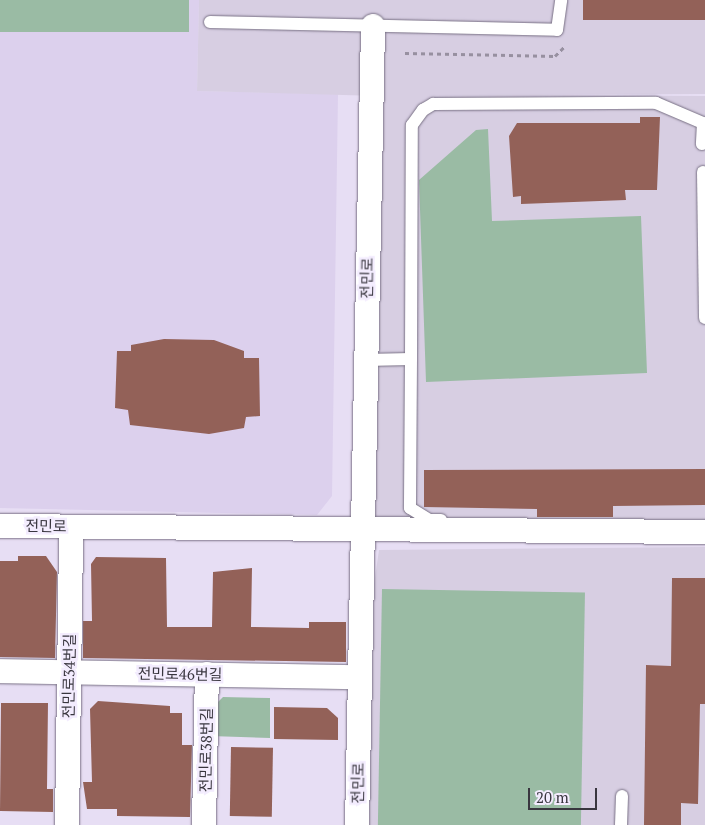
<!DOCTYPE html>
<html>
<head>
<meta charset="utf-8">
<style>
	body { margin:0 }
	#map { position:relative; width:705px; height:825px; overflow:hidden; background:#e7def4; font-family:"PT Serif","Noto Sans KR",serif }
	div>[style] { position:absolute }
	.built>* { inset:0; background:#dcd0ed }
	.education>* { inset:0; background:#d7cee2 }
	.green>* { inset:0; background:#9abba4; transform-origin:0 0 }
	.building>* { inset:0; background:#936158; transform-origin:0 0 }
	.path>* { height:3px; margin-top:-1.5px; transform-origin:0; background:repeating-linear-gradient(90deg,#9790a0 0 4px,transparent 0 8px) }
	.roads { filter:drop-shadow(0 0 1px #787084) drop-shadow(0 0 1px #787084) }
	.lane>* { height:12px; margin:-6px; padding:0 6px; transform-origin:6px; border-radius:6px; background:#fff }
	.street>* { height:24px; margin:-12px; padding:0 12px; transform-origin:12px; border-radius:12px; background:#fff }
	span { translate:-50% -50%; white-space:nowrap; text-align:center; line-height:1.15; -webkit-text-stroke:5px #f3ecfe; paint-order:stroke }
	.street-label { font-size:15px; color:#39363f }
	.scale { position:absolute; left:528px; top:788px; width:69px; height:22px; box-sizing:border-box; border:2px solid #39363f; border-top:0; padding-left:6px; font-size:15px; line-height:18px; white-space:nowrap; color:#39363f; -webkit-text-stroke:4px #f3ecfe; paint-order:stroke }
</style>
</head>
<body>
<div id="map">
	<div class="built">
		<i style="clip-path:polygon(0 0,199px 0,197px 91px,338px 94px,332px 496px,317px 515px,0 508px)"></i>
	</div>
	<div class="education">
		<i style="clip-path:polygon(199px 0,705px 0,705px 94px,537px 95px,705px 96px,705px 525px,373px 519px,379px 96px,197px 91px)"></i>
		<i style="clip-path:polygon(705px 547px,705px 825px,360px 825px,361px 673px,379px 550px)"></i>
	</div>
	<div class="green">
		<i style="left:0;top:0;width:189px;height:32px"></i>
		<i style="clip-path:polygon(488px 129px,492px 221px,641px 216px,647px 373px,426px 382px,419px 180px,476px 130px)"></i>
		<i style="left:382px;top:589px;width:203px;height:236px;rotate:1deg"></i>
		<i style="clip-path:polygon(223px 697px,270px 698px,270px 738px,210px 736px,214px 706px)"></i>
	</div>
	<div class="building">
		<i style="left:583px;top:0;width:122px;height:20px"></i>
		<i style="clip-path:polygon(640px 117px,660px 117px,657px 190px,625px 190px,626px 200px,521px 204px,521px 196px,513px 197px,509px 136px,517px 123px,640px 123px)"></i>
		<i style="clip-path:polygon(164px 339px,214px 340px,244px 351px,244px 358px,259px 358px,260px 416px,246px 417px,244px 428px,209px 434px,130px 425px,128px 410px,115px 408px,117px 351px,131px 351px,131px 345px)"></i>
		<i style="clip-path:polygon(705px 469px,705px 505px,613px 506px,613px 517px,537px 517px,537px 509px,424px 507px,424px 470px)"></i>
		<i style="clip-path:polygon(18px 556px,46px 556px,57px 572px,55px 658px,0 657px,0 561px,18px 561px)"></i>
		<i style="clip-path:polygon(96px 557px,166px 558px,167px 627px,212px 627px,213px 572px,252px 568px,251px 627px,309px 628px,309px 622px,346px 622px,346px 662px,83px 658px,83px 621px,92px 621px,91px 564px)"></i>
		<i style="clip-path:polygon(672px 578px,705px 578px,705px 704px,700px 704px,698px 804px,681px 803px,681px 825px,644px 825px,646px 665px,671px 666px)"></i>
		<i style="clip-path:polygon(98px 701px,170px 706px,170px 713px,182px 713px,182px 745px,192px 745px,190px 817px,117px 816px,117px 809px,87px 809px,83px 782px,92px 782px,90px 709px)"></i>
		<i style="clip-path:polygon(1px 703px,48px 703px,47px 789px,53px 789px,53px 812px,0 811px)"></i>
		<i style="clip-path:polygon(274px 707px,327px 708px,338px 718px,338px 740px,274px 739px)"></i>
		<i style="left:231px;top:747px;width:42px;height:69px;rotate:1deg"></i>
	</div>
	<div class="path">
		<i style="left:405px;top:53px;width:150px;rotate:1.1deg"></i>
		<i style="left:555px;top:56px;width:14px;rotate:-45deg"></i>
	</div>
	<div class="roads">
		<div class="lane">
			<i style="left:210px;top:22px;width:347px;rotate:1.3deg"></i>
			<i style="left:557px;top:30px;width:30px;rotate:-82deg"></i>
			<i style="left:703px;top:172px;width:146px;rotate:89.2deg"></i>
			<i style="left:411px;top:359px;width:234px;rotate:-89.8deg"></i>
			<i style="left:412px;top:125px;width:19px;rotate:-54deg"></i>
			<i style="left:423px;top:110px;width:12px;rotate:-31deg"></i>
			<i style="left:433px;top:104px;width:223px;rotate:-0.3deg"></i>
			<i style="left:656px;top:103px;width:51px;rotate:23.1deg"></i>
			<i style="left:703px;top:123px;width:21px;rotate:93deg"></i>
			<i style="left:365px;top:360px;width:46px;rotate:-1.2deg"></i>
			<i style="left:411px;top:359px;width:149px;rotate:90.4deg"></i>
			<i style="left:410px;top:508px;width:22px;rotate:32deg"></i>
			<i style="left:429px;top:520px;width:12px"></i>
			<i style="left:621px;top:825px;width:29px;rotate:-88deg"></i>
		</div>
		<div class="street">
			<i style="left:0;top:526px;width:705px;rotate:0.49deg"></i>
			<i style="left:0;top:671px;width:360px;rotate:1deg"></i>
			<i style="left:67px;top:825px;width:298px;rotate:-89.2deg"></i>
			<i style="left:204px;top:825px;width:151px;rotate:-88.9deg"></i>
			<i style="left:357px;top:825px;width:799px;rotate:-88.85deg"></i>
		</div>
	</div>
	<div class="street-label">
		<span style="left:367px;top:278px;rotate:-89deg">전민로</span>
		<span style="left:46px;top:526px;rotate:1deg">전민로</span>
		<span style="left:180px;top:674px;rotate:1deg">전민로46번길</span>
		<span style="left:69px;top:676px;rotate:-89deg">전민로34번길</span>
		<span style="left:206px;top:750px;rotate:-89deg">전민로38번길</span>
		<span style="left:358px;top:783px;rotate:-89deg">전민로</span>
	</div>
	<div class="scale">20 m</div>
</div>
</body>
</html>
